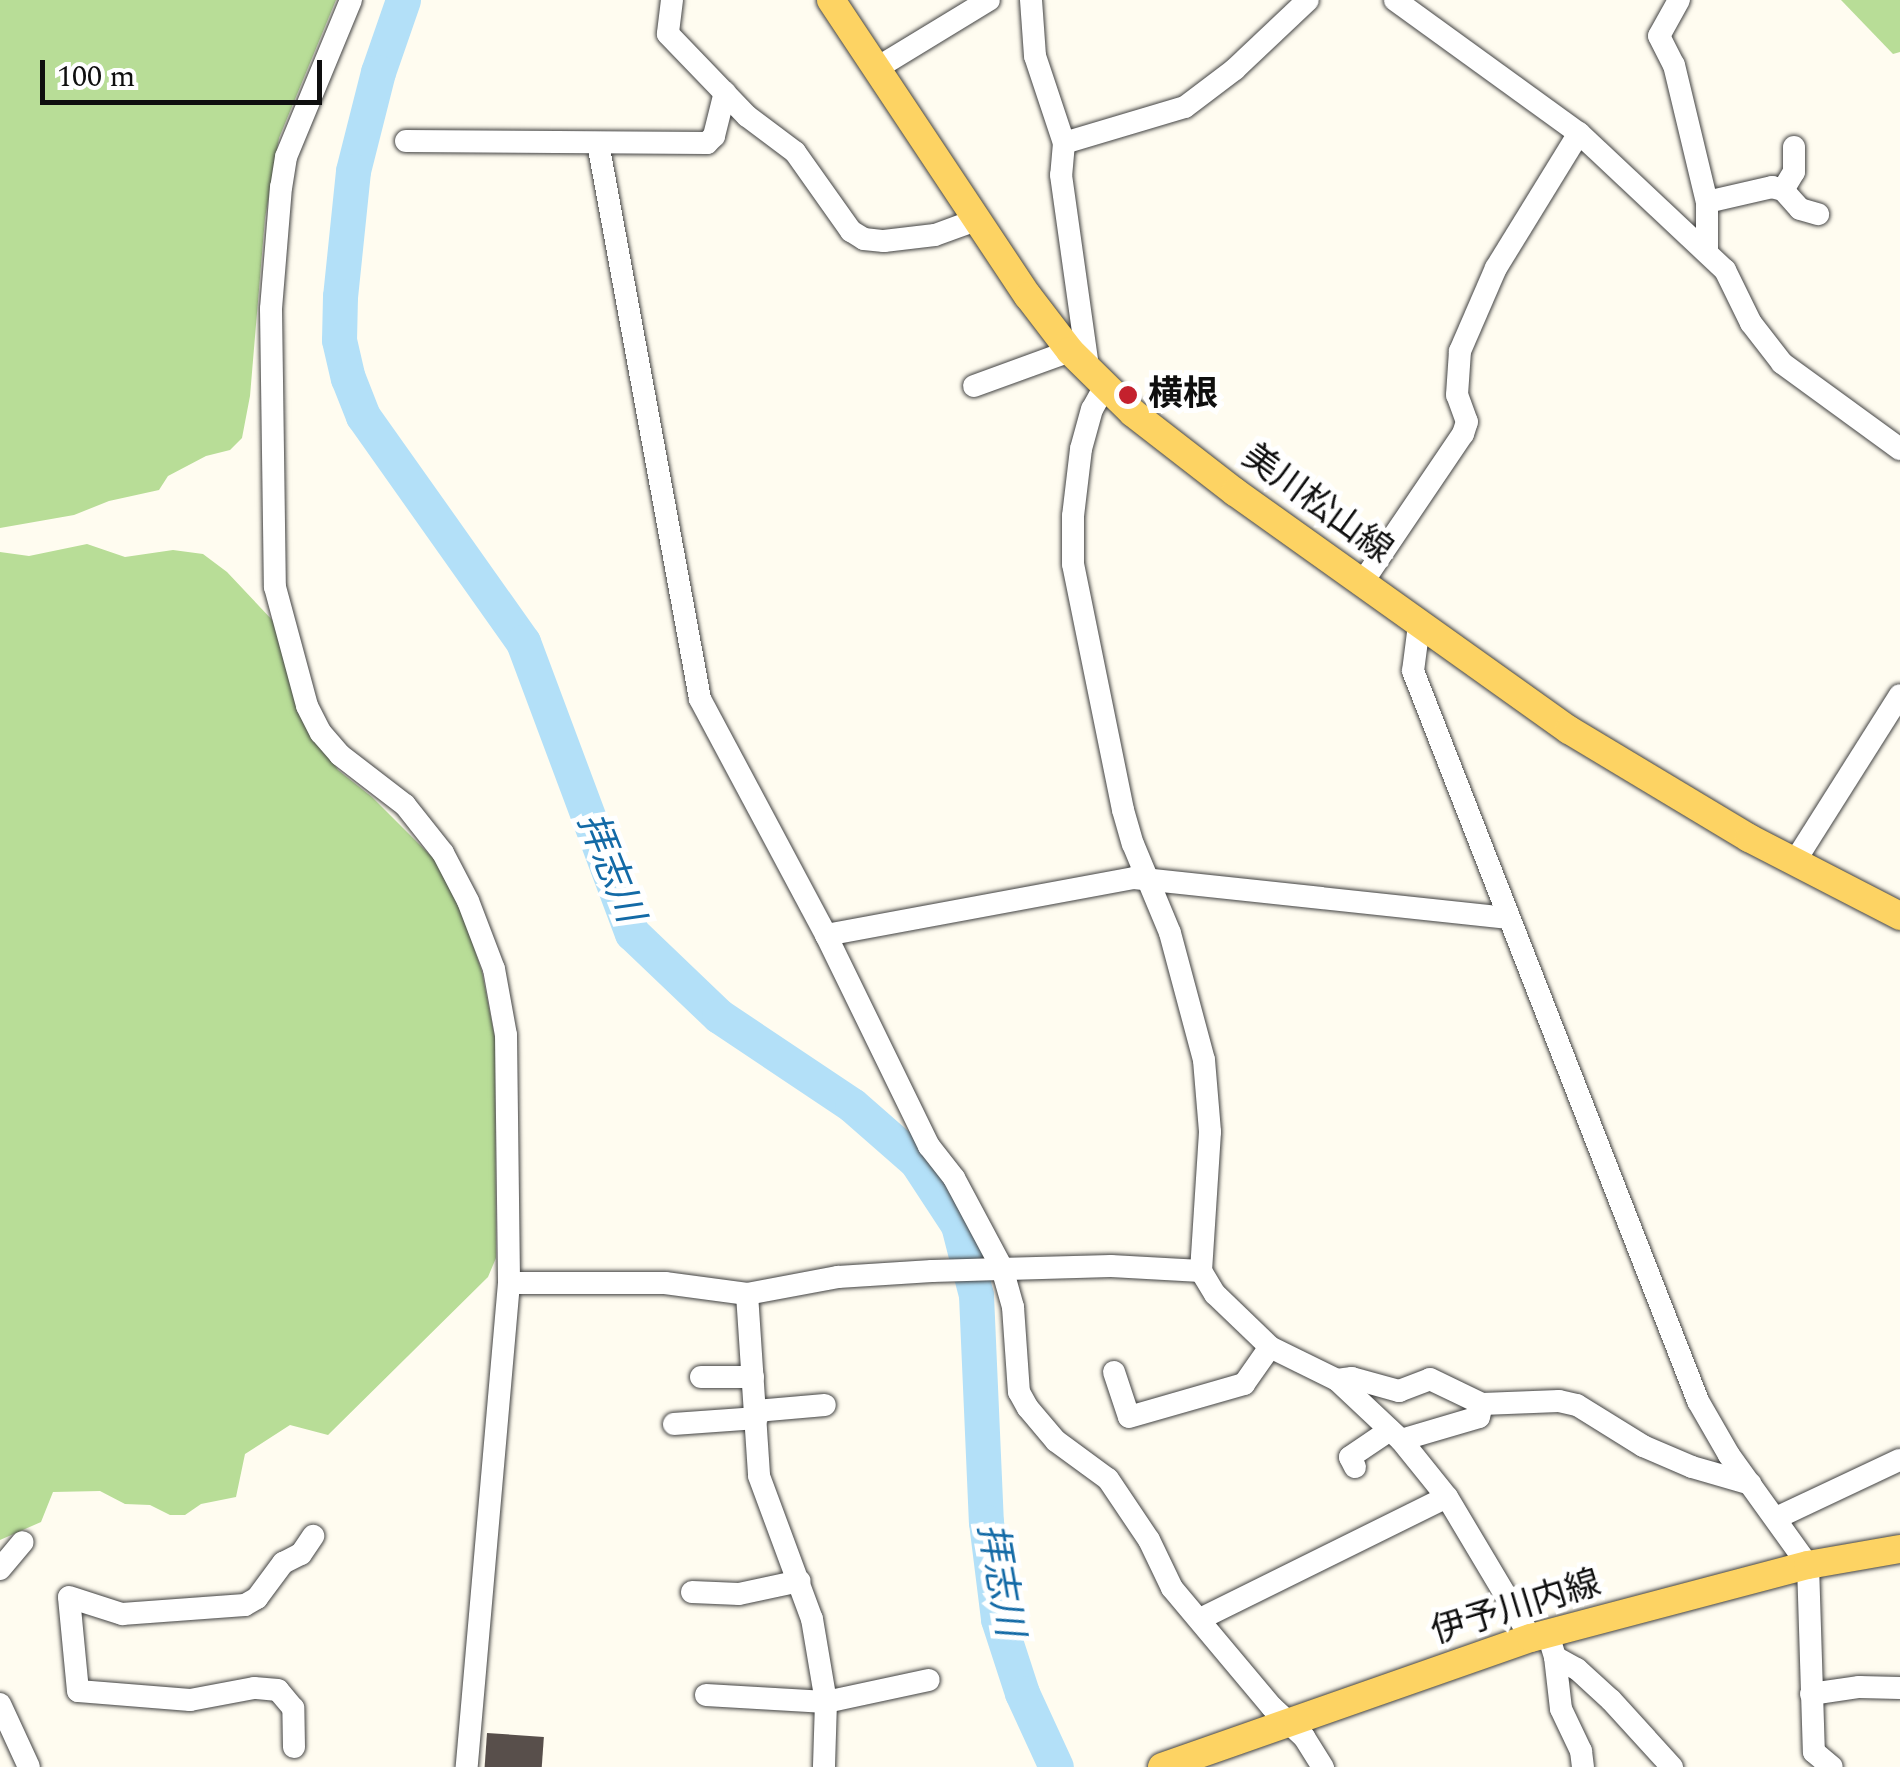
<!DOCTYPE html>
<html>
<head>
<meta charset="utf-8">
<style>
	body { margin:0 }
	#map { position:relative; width:1900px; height:1767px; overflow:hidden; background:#fffcf0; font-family:Spectral,"Noto Sans JP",serif }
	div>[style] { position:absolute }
	.forest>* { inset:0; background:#b8dd97 }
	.river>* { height:35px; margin:-17.5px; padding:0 17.5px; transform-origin:17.5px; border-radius:17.5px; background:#b3e0f8 }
	.building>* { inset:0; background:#584f4b; transform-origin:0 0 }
	.roads { filter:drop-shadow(0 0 2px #424242) drop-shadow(0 0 2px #424242) }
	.minor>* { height:22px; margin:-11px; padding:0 11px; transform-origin:11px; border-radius:11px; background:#fff }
	.major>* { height:28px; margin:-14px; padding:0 14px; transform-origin:14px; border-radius:14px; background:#fdd363 }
	.dots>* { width:28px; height:28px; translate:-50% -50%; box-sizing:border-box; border:5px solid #fff; border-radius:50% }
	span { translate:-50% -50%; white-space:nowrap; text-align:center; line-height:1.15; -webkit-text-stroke:10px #fff; paint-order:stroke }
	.poi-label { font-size:35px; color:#0f0f0f; font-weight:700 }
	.left { translate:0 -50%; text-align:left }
	.street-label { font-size:35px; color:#0f0f0f }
	.water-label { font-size:38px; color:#136aa6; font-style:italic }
	.scale { position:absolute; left:40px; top:60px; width:282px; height:45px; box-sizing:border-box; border:5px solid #0f0f0f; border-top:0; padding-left:12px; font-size:30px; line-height:35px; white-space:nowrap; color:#0f0f0f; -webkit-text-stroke:8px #fff; paint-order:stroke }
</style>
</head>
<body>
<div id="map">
	<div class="forest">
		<i style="clip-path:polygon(0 0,336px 0,279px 138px,265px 218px,250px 396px,242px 438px,230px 450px,206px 456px,168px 476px,159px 490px,109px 501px,74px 515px,0 528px)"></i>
		<i style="clip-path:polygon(1841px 0,1900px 0,1900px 52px,1893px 54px)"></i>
		<i style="clip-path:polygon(87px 544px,125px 557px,173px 550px,203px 554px,227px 572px,276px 624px,308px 725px,338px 770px,372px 797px,438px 863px,460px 906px,482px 972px,495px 1039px,496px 1258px,488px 1277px,328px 1435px,290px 1425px,245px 1454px,236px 1497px,201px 1504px,185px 1515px,170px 1515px,150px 1505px,125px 1504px,100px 1491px,53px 1492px,41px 1522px,0 1540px,0 552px,29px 556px)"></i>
	</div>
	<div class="river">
		<i style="left:403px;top:0;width:76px;rotate:109.1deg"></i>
		<i style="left:378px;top:72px;width:102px;rotate:104.2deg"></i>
		<i style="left:353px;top:171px;width:126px;rotate:95.9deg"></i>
		<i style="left:340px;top:296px;width:44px;rotate:91.3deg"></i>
		<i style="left:339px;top:340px;width:39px;rotate:77deg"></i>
		<i style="left:348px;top:378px;width:41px;rotate:68.5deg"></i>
		<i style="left:363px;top:416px;width:277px;rotate:54.7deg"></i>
		<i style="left:523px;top:642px;width:311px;rotate:69.5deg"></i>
		<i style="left:632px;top:933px;width:120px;rotate:43.7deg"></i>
		<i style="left:719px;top:1016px;width:160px;rotate:33.8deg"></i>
		<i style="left:852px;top:1105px;width:85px;rotate:41.2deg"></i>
		<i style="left:916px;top:1161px;width:77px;rotate:56.7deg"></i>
		<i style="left:958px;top:1225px;width:72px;rotate:75.6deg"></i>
		<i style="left:976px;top:1295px;width:227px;rotate:87.5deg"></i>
		<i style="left:986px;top:1522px;width:98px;rotate:82.9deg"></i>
		<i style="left:998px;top:1619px;width:78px;rotate:72deg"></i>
		<i style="left:1022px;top:1693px;width:81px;rotate:65.3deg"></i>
	</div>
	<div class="building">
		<i style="left:487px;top:1733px;width:57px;height:34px;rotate:4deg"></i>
	</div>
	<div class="roads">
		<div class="minor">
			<i style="left:351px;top:0;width:170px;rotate:112.5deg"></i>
			<i style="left:286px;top:157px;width:30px;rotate:99deg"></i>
			<i style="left:281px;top:187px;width:122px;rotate:94.7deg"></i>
			<i style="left:271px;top:309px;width:278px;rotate:89.2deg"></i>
			<i style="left:275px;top:587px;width:123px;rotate:74.9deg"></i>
			<i style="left:307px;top:706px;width:30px;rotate:63deg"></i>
			<i style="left:321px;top:733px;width:29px;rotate:49deg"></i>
			<i style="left:340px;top:755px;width:82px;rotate:37.6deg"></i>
			<i style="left:405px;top:805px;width:61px;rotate:51.6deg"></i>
			<i style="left:443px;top:853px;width:54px;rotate:62.5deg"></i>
			<i style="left:468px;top:901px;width:73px;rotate:69.1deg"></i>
			<i style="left:494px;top:969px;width:67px;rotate:79.7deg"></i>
			<i style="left:506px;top:1035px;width:248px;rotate:89.3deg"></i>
			<i style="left:509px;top:1283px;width:486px;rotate:95deg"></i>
			<i style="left:672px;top:0;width:34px;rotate:97deg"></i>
			<i style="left:668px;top:34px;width:114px;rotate:46.1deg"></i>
			<i style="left:747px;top:116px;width:60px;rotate:36.9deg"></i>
			<i style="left:795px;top:152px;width:97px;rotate:54.7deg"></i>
			<i style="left:851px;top:231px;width:15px;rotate:32deg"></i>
			<i style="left:864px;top:239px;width:20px;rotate:6deg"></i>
			<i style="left:884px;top:241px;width:51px;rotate:-6.7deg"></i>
			<i style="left:935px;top:235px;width:44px;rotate:-20.1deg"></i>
			<i style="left:1031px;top:0;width:56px;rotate:85.9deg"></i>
			<i style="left:1035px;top:56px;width:92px;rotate:71.6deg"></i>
			<i style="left:1064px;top:143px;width:32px;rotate:95deg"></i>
			<i style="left:1061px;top:175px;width:194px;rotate:82deg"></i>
			<i style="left:1395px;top:0;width:227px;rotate:35.9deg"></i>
			<i style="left:1579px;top:133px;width:200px;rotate:43.2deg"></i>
			<i style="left:1725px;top:270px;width:59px;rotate:63.9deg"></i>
			<i style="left:1751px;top:323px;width:51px;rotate:52.2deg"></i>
			<i style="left:1782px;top:363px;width:146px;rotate:36.1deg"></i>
			<i style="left:1679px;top:0;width:41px;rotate:119.1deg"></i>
			<i style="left:1659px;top:36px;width:33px;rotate:63deg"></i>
			<i style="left:1674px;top:65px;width:141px;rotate:76.5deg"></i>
			<i style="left:1707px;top:202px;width:48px;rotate:90deg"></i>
			<i style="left:877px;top:68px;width:131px;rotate:-31.3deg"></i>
			<i style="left:406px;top:141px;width:301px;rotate:0.4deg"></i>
			<i style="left:707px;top:143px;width:10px;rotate:-45deg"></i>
			<i style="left:714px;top:136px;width:45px;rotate:-76deg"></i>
			<i style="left:598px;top:143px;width:565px;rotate:79.6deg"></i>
			<i style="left:700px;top:699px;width:268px;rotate:61.9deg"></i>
			<i style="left:826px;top:935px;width:235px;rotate:64deg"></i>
			<i style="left:929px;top:1146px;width:41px;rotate:52deg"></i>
			<i style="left:954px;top:1178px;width:102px;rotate:61.9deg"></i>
			<i style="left:1002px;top:1268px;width:41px;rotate:74.2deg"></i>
			<i style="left:1013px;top:1307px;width:85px;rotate:86deg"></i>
			<i style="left:1019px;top:1392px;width:18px;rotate:61deg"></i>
			<i style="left:1028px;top:1408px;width:43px;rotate:49.7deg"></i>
			<i style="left:1056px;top:1441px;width:64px;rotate:36.2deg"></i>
			<i style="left:1108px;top:1479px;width:73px;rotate:56.1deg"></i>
			<i style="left:1149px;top:1540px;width:53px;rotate:64.4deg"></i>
			<i style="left:1172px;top:1588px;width:155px;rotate:50deg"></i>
			<i style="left:1272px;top:1707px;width:44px;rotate:43.2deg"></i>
			<i style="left:1304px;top:1737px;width:36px;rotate:58deg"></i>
			<i style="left:1064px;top:143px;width:126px;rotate:-16.6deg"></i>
			<i style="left:1185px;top:107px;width:63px;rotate:-37.2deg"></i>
			<i style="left:1235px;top:69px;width:100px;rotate:-43.4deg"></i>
			<i style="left:1783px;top:190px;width:21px;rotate:-59deg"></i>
			<i style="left:1794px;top:172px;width:25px;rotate:-90deg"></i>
			<i style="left:1707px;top:202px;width:67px;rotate:-13deg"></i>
			<i style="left:1772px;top:187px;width:11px;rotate:15deg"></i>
			<i style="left:1783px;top:190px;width:25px;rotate:48deg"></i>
			<i style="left:1800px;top:209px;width:19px;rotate:16deg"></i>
			<i style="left:974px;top:386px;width:102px;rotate:-20deg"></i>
			<i style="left:1105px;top:386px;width:26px;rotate:119deg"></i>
			<i style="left:1092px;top:409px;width:41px;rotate:105.4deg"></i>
			<i style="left:1081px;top:449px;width:67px;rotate:96.8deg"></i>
			<i style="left:1073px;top:516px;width:48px;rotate:90deg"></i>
			<i style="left:1073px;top:564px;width:251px;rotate:78.5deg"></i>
			<i style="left:1123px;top:810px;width:35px;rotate:74deg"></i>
			<i style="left:1133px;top:844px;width:96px;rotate:67.4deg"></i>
			<i style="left:1170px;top:933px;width:131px;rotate:75deg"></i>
			<i style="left:1204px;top:1060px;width:72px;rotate:85.2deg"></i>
			<i style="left:1210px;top:1132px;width:139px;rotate:93.7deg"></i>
			<i style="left:1201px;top:1271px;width:27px;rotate:59deg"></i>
			<i style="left:1215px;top:1294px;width:76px;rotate:43.9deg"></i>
			<i style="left:1270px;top:1347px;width:75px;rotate:26.2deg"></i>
			<i style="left:1337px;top:1380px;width:88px;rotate:43.2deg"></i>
			<i style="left:1401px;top:1440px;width:73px;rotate:51.1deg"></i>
			<i style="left:1447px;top:1497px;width:164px;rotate:59.2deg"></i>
			<i style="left:1362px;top:583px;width:180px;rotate:-55.9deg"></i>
			<i style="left:1463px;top:434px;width:13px;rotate:-72deg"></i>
			<i style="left:1467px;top:422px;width:29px;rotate:-110deg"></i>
			<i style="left:1457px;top:395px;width:44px;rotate:-86.1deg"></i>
			<i style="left:1460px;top:351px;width:90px;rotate:-66.6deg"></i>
			<i style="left:1496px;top:268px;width:158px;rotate:-58.4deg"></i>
			<i style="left:1419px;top:625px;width:46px;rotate:97.4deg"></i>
			<i style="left:1413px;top:671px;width:784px;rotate:68.67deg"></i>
			<i style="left:1698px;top:1401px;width:62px;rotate:60.1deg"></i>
			<i style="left:1729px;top:1455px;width:135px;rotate:54.3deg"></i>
			<i style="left:1808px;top:1565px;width:187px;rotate:88.2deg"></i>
			<i style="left:1814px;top:1752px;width:23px;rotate:40deg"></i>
			<i style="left:1795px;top:861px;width:196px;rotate:-57.7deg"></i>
			<i style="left:826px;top:935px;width:313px;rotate:-10.5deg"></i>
			<i style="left:1134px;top:878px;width:375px;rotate:6.1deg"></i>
			<i style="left:509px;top:1283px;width:156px"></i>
			<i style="left:665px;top:1283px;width:83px;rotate:7.6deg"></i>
			<i style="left:747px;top:1294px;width:93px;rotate:-10.6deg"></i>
			<i style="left:838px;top:1277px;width:94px;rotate:-3.7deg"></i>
			<i style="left:932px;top:1271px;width:179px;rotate:-1.6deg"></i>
			<i style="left:1111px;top:1266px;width:90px;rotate:3.2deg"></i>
			<i style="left:747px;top:1294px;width:182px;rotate:86.2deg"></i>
			<i style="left:759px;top:1476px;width:153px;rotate:69.7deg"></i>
			<i style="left:812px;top:1619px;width:84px;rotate:80.4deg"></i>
			<i style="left:826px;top:1702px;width:65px;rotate:91.8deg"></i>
			<i style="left:1114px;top:1372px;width:47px;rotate:71.6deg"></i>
			<i style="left:1129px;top:1417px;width:120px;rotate:-16deg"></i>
			<i style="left:1244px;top:1384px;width:45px;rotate:-54.9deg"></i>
			<i style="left:701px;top:1377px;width:52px"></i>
			<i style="left:1337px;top:1380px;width:15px;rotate:-8deg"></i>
			<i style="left:1352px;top:1378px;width:49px;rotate:15.5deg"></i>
			<i style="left:1399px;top:1391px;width:33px;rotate:-21deg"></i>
			<i style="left:1430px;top:1379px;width:58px;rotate:25.7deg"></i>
			<i style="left:1482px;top:1404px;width:77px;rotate:-2.2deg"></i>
			<i style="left:1559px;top:1401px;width:18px;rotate:13deg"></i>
			<i style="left:1577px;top:1405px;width:78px;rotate:31.8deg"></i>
			<i style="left:1643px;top:1446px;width:53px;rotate:23.2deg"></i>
			<i style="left:1692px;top:1467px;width:61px;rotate:16.1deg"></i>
			<i style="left:756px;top:1411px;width:69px;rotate:-5deg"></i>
			<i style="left:674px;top:1424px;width:83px;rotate:-4.1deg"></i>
			<i style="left:1401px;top:1440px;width:81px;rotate:-16.4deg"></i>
			<i style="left:1479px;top:1417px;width:13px;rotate:-77deg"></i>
			<i style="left:1355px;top:1467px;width:11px;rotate:-117deg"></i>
			<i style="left:1350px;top:1457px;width:48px;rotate:-34deg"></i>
			<i style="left:1776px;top:1518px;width:136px;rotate:-25.2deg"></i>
			<i style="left:0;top:1569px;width:35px;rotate:-50deg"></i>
			<i style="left:692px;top:1592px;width:47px;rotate:2.4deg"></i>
			<i style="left:739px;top:1594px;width:62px;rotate:-12deg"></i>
			<i style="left:1200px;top:1619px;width:275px;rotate:-26.3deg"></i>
			<i style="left:1548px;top:1634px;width:24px;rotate:73deg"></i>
			<i style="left:1555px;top:1657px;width:25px;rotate:29deg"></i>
			<i style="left:1577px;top:1669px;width:46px;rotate:42.4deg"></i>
			<i style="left:1611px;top:1700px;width:91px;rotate:47.7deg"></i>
			<i style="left:1555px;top:1657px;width:52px;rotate:83.4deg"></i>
			<i style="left:1561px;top:1709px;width:47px;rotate:64.5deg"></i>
			<i style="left:1581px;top:1751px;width:16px;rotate:83deg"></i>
			<i style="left:1811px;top:1694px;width:49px;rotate:-8.3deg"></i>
			<i style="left:1859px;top:1687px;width:41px;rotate:1.4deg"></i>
			<i style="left:706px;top:1695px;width:120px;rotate:3.3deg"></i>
			<i style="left:826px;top:1702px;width:105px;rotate:-12.1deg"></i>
			<i style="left:0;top:1704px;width:69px;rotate:65.3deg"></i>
			<i style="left:294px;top:1747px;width:39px;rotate:-91deg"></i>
			<i style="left:293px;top:1708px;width:23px;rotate:-130deg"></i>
			<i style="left:278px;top:1690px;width:24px;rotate:-175deg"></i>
			<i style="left:254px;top:1688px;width:65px;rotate:169.4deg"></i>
			<i style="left:190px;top:1700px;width:112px;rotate:-175.4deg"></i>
			<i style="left:78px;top:1691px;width:94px;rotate:-95.5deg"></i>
			<i style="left:69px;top:1597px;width:56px;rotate:17.8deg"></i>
			<i style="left:122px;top:1614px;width:123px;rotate:-4.2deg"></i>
			<i style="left:245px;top:1605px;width:14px;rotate:-30deg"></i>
			<i style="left:257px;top:1598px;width:44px;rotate:-53.4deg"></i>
			<i style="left:283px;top:1563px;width:20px;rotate:-27deg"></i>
			<i style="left:301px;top:1554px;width:22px;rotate:-56deg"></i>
		</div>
		<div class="major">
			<i style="left:831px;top:0;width:356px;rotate:56.4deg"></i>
			<i style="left:1028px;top:296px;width:69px;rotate:52.6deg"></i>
			<i style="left:1070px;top:351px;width:88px;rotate:44.5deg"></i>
			<i style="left:1133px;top:413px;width:129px;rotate:37.8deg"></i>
			<i style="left:1235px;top:492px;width:410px;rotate:35.5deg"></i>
			<i style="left:1569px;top:730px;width:210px;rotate:31deg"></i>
			<i style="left:1749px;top:838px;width:170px;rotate:27.3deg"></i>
			<i style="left:1162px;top:1767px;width:391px;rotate:-19.3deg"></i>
			<i style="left:1531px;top:1638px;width:286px;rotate:-14.8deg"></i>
			<i style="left:1808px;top:1565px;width:93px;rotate:-9.9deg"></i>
		</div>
	</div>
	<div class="dots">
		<i style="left:1128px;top:395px;background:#c4212d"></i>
	</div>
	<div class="poi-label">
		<span class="left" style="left:1148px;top:395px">横根</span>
	</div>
	<div class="street-label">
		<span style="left:1317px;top:504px;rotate:36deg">美川松山線</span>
		<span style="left:1516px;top:1608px;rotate:-17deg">伊予川内線</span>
	</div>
	<div class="water-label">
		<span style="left:609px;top:868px;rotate:68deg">拝志川</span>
		<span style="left:999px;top:1580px;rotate:80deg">拝志川</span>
	</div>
	<div class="scale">100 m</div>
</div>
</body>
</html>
